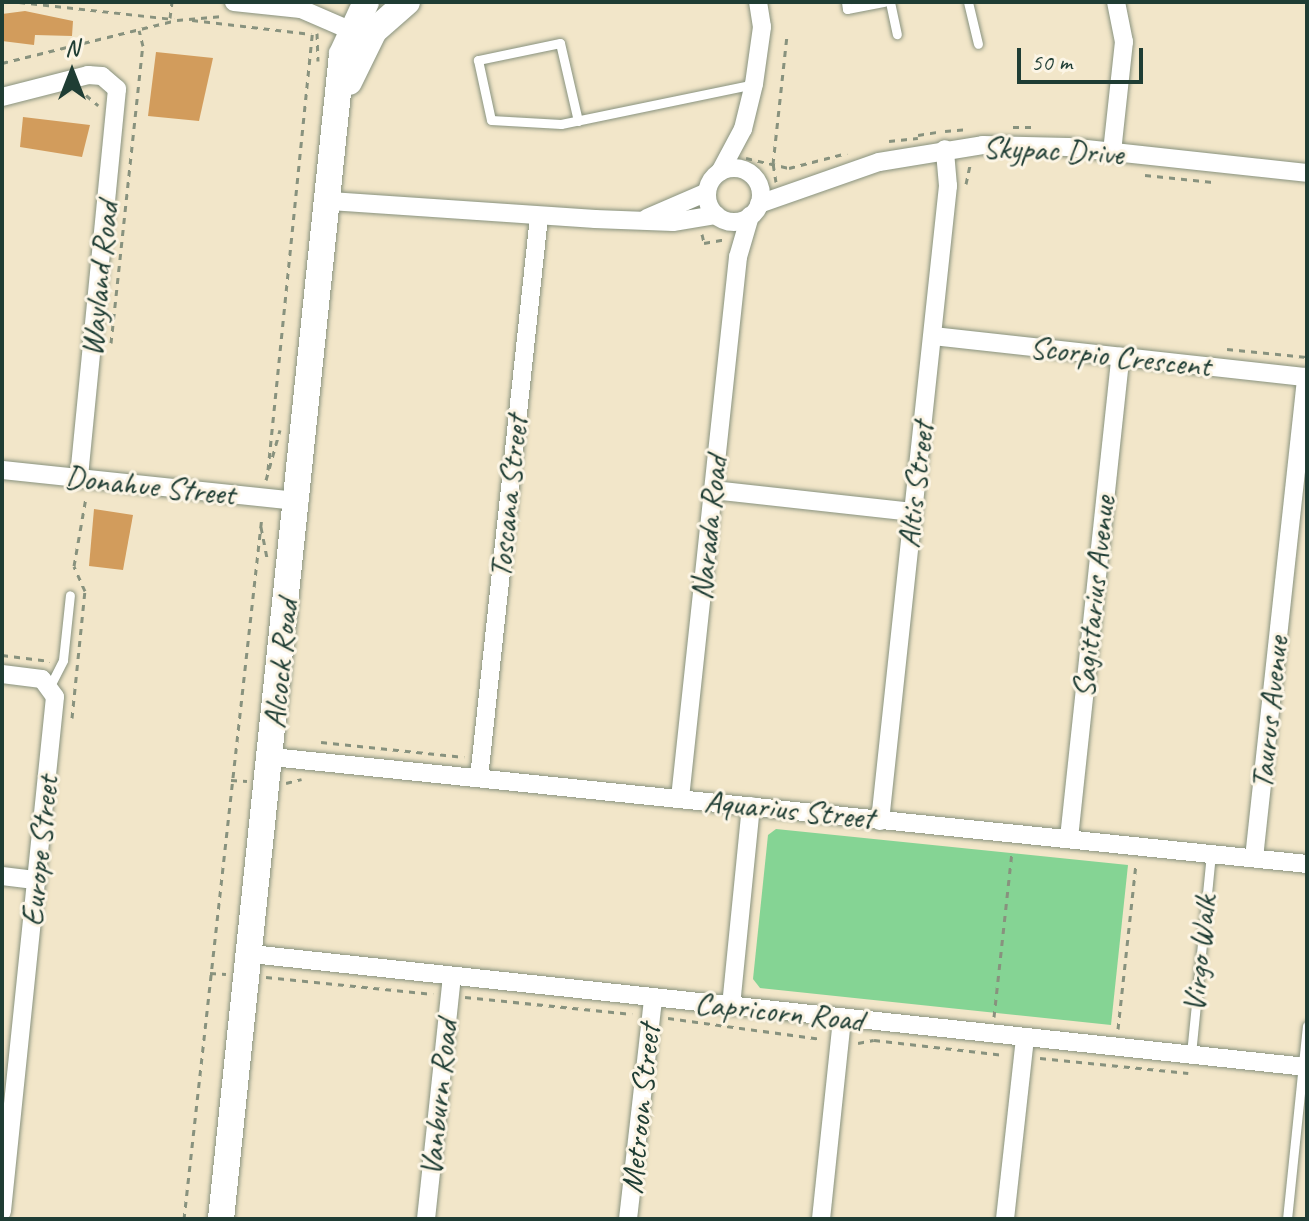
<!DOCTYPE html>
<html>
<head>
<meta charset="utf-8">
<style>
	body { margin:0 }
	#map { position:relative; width:1309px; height:1221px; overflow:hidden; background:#f2e6c9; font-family:Caveat,sans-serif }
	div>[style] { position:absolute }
	.green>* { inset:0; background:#85d494 }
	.building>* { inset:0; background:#d29c5c }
	.path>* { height:3px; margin-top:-1.5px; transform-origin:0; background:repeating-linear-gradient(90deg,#88927e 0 6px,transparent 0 12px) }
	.roads { filter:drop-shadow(0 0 2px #88927e) drop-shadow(0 0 2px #88927e) }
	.lane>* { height:9px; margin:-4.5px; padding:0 4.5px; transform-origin:4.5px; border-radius:4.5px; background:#fff }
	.street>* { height:18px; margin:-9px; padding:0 9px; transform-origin:9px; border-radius:9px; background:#fff }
	.street>.ring { margin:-9px; padding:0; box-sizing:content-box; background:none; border:18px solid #fff; border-radius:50% }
	.secondary>* { height:26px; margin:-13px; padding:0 13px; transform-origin:13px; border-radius:13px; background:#fff }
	span { translate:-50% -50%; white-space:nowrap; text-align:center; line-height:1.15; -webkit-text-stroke:6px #fcf5e5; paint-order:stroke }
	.street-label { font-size:32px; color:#1f3d34 }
	.frame { position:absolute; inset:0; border:4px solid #1f3d34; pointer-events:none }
	.north { position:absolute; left:32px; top:32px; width:80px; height:80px; -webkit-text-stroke:6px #fcf5e5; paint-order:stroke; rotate:0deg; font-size:22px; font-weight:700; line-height:32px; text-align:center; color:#1f3d34 }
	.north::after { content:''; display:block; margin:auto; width:28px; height:36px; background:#1f3d34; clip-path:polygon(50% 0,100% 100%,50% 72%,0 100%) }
	.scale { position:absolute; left:1017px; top:48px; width:126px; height:36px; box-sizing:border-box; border:4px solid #1f3d34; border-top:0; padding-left:10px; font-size:24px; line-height:28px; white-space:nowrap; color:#1f3d34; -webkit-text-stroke:6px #fcf5e5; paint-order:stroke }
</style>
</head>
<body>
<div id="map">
	<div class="green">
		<i style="clip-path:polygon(776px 829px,1128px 865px,1111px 1025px,760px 988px,753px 979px,768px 835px)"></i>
	</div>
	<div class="building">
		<i style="clip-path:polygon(25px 11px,73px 21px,72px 36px,35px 35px,34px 45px,2px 41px,2px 14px)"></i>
		<i style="clip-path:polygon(156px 52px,213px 58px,199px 121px,148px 116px)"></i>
		<i style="clip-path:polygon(23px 117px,90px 125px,82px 157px,20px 147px)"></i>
		<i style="clip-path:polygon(94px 509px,133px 515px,123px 570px,89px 566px)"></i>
	</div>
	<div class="path">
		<i style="left:19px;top:2px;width:156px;rotate:6.3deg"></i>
		<i style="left:170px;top:18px;width:16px;rotate:-83deg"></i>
		<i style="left:192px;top:20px;width:120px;rotate:6.7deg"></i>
		<i style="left:317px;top:33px;width:28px;rotate:88deg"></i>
		<i style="left:2px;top:63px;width:180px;rotate:-13.8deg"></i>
		<i style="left:177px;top:20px;width:46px;rotate:-5deg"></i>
		<i style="left:86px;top:95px;width:16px;rotate:40deg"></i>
		<i style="left:1013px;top:127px;width:21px"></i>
		<i style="left:945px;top:131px;width:21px;rotate:-5deg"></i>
		<i style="left:918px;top:135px;width:20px;rotate:-9deg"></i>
		<i style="left:889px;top:141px;width:29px;rotate:-6deg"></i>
		<i style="left:746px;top:158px;width:44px;rotate:13.1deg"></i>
		<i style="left:789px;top:168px;width:60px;rotate:-14.5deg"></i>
		<i style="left:1145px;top:175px;width:68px;rotate:5.9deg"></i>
		<i style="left:776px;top:182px;width:18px;rotate:-99deg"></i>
		<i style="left:773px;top:164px;width:130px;rotate:-83.8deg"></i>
		<i style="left:966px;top:184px;width:19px;rotate:-78deg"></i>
		<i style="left:702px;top:234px;width:9px;rotate:77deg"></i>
		<i style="left:704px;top:243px;width:23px;rotate:-10deg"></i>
		<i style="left:111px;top:343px;width:299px;rotate:-83.9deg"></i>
		<i style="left:143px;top:46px;width:16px;rotate:-104deg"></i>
		<i style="left:1227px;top:349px;width:80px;rotate:5.7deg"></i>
		<i style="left:268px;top:470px;width:438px;rotate:-84.2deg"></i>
		<i style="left:266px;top:480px;width:52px;rotate:-74.4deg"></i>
		<i style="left:261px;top:527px;width:33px;rotate:79deg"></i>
		<i style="left:2px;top:655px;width:48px;rotate:7.1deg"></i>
		<i style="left:72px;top:718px;width:128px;rotate:-84.2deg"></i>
		<i style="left:85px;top:591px;width:27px;rotate:-114deg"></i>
		<i style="left:74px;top:566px;width:70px;rotate:-80.1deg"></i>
		<i style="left:321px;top:742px;width:144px;rotate:6deg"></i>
		<i style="left:231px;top:780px;width:16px;rotate:4deg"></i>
		<i style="left:286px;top:783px;width:16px;rotate:-14deg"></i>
		<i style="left:210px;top:973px;width:16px;rotate:4deg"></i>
		<i style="left:266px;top:977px;width:168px;rotate:5.8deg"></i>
		<i style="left:465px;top:997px;width:168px;rotate:5.8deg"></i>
		<i style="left:994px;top:1017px;width:167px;rotate:-83.8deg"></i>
		<i style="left:668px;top:1018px;width:155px;rotate:7.8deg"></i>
		<i style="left:1118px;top:1029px;width:166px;rotate:-83.8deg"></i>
		<i style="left:858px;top:1043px;width:16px;rotate:-11deg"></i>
		<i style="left:874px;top:1040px;width:131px;rotate:6.6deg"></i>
		<i style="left:1040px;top:1058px;width:149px;rotate:5.8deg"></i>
		<i style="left:184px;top:1219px;width:707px;rotate:-83.67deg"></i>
	</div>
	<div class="roads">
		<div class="lane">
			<i style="left:846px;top:2px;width:7px;rotate:82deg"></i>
			<i style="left:847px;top:9px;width:38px;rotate:-11deg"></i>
			<i style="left:890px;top:2px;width:33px;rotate:78deg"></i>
			<i style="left:968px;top:2px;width:43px;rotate:76.6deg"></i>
			<i style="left:578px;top:121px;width:80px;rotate:-103deg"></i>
			<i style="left:560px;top:43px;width:84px;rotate:168.3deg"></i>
			<i style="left:478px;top:60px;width:61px;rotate:77.8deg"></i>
			<i style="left:491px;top:120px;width:70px;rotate:3.3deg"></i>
			<i style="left:561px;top:124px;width:197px;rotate:-11.7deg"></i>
			<i style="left:50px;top:686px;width:29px;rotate:-63deg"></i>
			<i style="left:63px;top:660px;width:65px;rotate:-83.9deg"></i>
			<i style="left:1191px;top:1054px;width:201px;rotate:-84.3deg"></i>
			<i style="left:1287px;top:1219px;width:194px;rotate:-84.1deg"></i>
		</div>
		<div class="street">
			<i style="left:234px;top:2px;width:67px;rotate:6deg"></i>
			<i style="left:301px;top:9px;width:68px;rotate:23.5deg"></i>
			<i style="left:2px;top:97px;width:89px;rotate:-14.3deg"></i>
			<i style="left:88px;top:75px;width:14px;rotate:4deg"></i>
			<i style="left:102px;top:76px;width:20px;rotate:41deg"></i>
			<i style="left:117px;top:89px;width:392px;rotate:95.6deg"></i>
			<i style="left:1112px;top:152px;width:111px;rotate:-83.8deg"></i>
			<i style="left:1124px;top:42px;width:41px;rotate:-101.3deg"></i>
			<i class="ring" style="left:707px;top:168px;width:36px;height:36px"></i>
			<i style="left:720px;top:172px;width:49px;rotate:-61.9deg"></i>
			<i style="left:743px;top:129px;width:46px;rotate:-76.3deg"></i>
			<i style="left:754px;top:84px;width:58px;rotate:-82deg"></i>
			<i style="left:762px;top:27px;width:25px;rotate:-99deg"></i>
			<i style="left:330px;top:201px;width:266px;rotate:3.9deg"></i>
			<i style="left:595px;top:219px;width:78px;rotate:2.2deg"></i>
			<i style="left:673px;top:222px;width:44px;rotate:-9.2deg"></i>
			<i style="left:759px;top:204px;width:127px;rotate:-19.3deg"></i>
			<i style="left:879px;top:162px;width:105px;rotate:-9.3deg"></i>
			<i style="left:983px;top:145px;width:85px;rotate:1.3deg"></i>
			<i style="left:1068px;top:147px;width:240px;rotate:6.2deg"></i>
			<i style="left:647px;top:218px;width:65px;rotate:-23.4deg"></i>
			<i style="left:933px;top:336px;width:376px;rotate:6.3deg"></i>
			<i style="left:2px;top:470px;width:299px;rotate:6deg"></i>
			<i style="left:713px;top:490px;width:201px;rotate:6.3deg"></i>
			<i style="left:2px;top:674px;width:40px;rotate:7.1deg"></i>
			<i style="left:42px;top:679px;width:22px;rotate:54deg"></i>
			<i style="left:55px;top:697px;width:517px;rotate:95.89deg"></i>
			<i style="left:272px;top:757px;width:1041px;rotate:5.9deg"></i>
			<i style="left:479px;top:778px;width:564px;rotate:-83.9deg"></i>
			<i style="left:680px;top:798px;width:544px;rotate:-83.88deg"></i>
			<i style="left:738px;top:257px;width:43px;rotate:-73.7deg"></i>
			<i style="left:880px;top:821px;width:639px;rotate:-83.89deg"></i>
			<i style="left:948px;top:186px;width:37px;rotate:-95deg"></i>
			<i style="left:1069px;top:838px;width:484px;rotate:-83.9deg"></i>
			<i style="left:1254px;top:858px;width:484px;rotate:-83.8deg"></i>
			<i style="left:2px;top:876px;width:35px;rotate:7deg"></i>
			<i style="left:251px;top:954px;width:1062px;rotate:6.11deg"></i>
			<i style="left:731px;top:1006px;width:201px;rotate:-84.3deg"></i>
			<i style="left:426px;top:1219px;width:243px;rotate:-83.9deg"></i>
			<i style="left:628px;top:1219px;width:222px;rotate:-83.5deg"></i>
			<i style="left:821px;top:1219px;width:201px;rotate:-84deg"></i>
			<i style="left:1005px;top:1219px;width:182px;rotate:-83.7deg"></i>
		</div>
		<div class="secondary">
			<i style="left:349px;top:82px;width:57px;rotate:-63.9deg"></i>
			<i style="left:374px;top:31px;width:44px;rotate:-41.3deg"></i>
			<i style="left:221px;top:1219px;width:1171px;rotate:-84.07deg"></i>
			<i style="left:342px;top:54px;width:57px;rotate:-65.2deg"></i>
		</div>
	</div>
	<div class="street-label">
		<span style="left:1053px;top:151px;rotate:3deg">Skypac Drive</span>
		<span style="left:100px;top:279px;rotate:-84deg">Wayland Road</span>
		<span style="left:1120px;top:357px;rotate:6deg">Scorpio Crescent</span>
		<span style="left:916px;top:485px;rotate:-83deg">Altis Street</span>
		<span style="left:150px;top:486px;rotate:6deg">Donahue Street</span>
		<span style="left:509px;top:497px;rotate:-84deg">Toscana Street</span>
		<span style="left:709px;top:528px;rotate:-84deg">Narada Road</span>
		<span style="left:1094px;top:597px;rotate:-84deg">Sagittarius Avenue</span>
		<span style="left:281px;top:664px;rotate:-84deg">Alcock Road</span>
		<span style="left:1270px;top:713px;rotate:-84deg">Taurus Avenue</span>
		<span style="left:789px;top:810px;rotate:6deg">Aquarius Street</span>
		<span style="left:40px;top:851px;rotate:-84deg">Europe Street</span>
		<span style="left:1200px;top:954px;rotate:-84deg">Virgo Walk</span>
		<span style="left:779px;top:1012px;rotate:6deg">Capricorn Road</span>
		<span style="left:439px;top:1098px;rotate:-84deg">Vanburn Road</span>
		<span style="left:641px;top:1109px;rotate:-84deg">Metroon Street</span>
	</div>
	<div class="frame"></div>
	<div class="north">N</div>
	<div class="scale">50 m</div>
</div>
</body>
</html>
